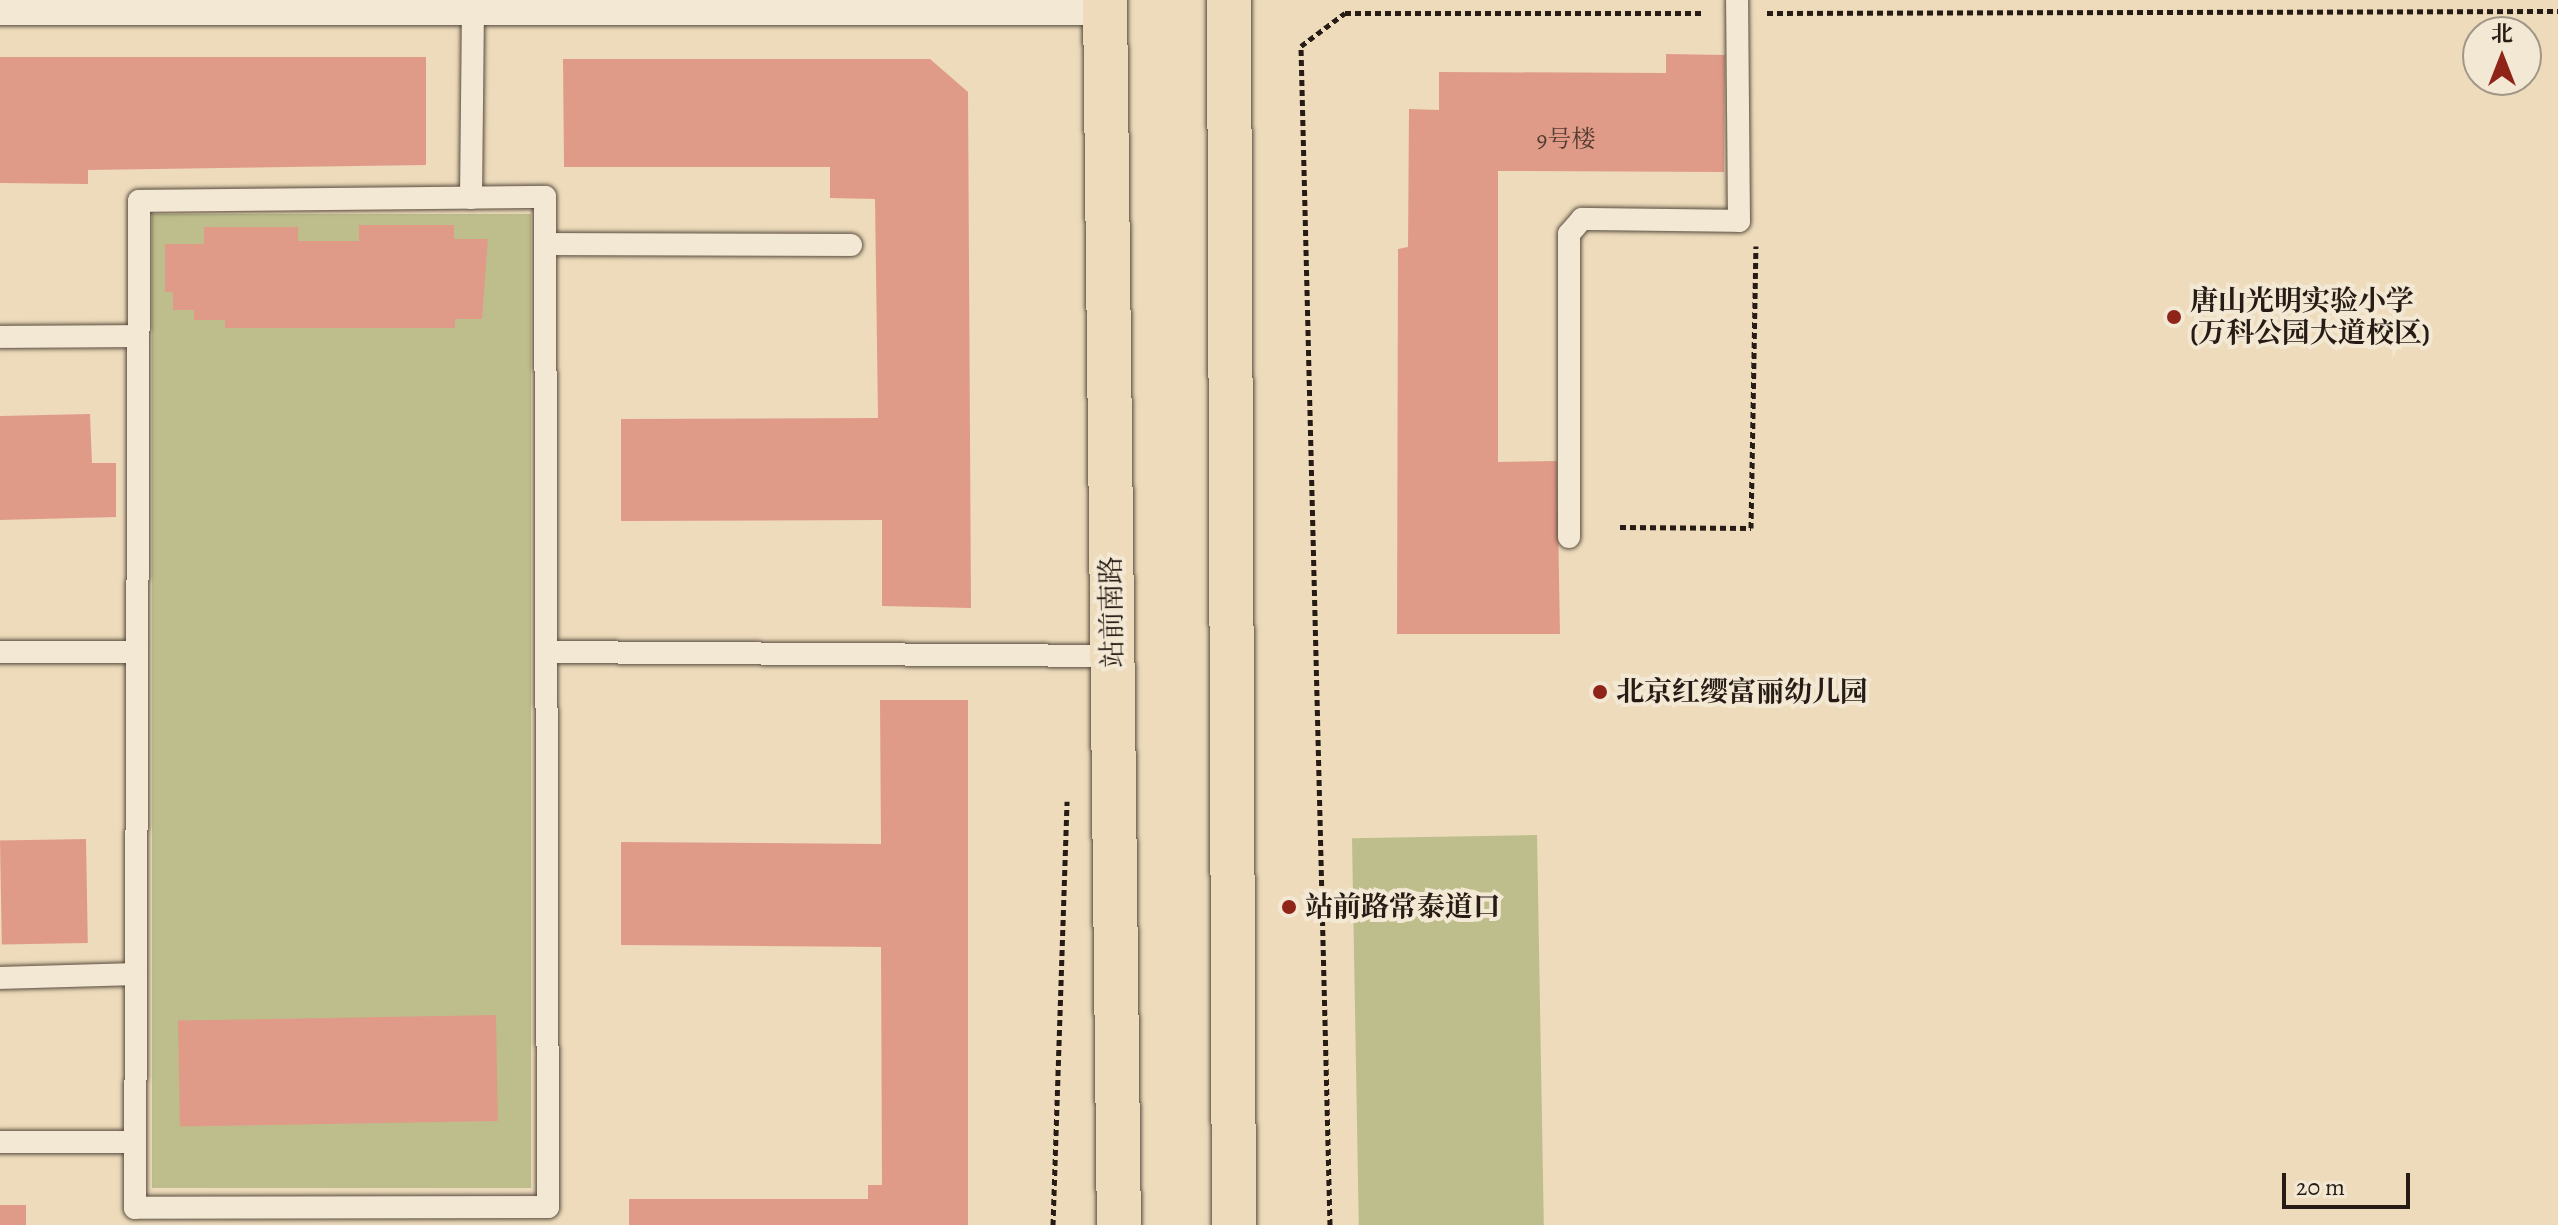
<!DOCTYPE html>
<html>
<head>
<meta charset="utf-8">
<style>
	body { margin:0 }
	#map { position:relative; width:2558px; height:1225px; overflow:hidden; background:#eddbbb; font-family:Alegreya,"Noto Serif SC",serif }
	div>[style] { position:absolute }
	.green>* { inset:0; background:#bdbe8c; transform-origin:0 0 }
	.building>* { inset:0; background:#e09b88; transform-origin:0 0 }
	.path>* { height:5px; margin-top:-2.5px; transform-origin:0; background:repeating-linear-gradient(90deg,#261c15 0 6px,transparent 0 10px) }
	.roads { filter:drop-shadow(0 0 2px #584c3e) drop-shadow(0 0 2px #584c3e) }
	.service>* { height:22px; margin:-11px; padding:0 11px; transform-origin:11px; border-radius:11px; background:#f3e8d3 }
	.minor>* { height:44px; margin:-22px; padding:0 22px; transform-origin:22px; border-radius:22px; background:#f3e8d3 }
	.primary>* { height:44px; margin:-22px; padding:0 22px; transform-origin:22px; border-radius:22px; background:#eddbbb }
	.dots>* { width:22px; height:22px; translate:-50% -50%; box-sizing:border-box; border:4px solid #f3e8d3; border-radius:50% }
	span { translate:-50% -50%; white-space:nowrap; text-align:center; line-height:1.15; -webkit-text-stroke:8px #f3e8d3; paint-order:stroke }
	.number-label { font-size:24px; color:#543c32 }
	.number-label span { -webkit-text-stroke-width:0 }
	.poi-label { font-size:28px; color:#261c15; font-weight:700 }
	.left { translate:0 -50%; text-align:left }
	.street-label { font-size:28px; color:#261c15 }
	.north { position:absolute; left:2462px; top:16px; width:80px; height:80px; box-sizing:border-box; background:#f3e8d3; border:2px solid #a19687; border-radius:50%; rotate:0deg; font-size:22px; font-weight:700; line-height:32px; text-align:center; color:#261c15 }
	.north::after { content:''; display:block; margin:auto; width:28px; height:36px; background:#8f2418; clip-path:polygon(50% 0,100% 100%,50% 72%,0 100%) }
	.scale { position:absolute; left:2282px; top:1173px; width:128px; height:36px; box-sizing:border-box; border:4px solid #261c15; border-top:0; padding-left:10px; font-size:24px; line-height:28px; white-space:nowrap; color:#261c15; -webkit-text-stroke:6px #f3e8d3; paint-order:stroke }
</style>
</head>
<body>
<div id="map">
	<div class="green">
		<i style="left:531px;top:214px;width:974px;height:379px;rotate:90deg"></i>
		<i style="left:1537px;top:835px;width:390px;height:185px;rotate:89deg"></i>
	</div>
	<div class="building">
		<i style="clip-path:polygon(1666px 54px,1725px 55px,1724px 172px,1498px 171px,1498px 462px,1557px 461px,1560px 634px,1397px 634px,1398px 249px,1408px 247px,1409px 109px,1439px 110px,1439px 72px,1666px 73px)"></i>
		<i style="clip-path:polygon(0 57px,426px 57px,426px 165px,88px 170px,88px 184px,0 183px)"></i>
		<i style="clip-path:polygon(563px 59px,930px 59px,968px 92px,971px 608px,882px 606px,882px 520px,621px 521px,621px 419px,878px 418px,875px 199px,830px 198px,830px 167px,564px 167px)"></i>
		<i style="clip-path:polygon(359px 225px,454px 225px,454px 239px,488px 239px,482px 319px,455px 319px,455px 328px,225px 328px,225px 320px,194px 320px,194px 310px,173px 310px,173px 292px,165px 292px,165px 244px,204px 244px,204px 227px,298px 227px,298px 241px,359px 241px)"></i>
		<i style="clip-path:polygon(90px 414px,92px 463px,116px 463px,116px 517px,0 520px,0 416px)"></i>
		<i style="clip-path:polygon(880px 700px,968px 700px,968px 1225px,629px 1225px,629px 1199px,868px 1199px,868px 1185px,882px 1185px,881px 947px,621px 945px,621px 842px,881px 844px)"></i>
		<i style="left:86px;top:839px;width:104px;height:86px;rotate:89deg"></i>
		<i style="left:496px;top:1015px;width:106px;height:318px;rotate:89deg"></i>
		<i style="left:0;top:1205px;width:26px;height:20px"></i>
	</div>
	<div class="path">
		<i style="left:1767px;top:13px;width:791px;rotate:-0.14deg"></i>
		<i style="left:1620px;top:527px;width:131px;rotate:0.4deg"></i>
		<i style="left:1751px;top:528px;width:282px;rotate:-89deg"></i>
		<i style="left:1053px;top:1225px;width:424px;rotate:-88.1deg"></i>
		<i style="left:1330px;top:1225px;width:1179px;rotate:-91.41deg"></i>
		<i style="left:1301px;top:46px;width:55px;rotate:-36.9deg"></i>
		<i style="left:1345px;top:13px;width:360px"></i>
	</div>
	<div class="roads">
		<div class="service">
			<i style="left:545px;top:197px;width:1010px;rotate:89.83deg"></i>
			<i style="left:548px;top:1207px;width:413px;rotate:179.9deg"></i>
			<i style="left:135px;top:1208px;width:1007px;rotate:-89.77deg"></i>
			<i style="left:139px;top:201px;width:406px;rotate:-0.6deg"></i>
			<i style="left:471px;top:198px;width:195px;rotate:-89.4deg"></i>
			<i style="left:545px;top:244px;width:306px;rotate:0.2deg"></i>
			<i style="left:0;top:337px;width:138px;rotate:-0.4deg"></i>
			<i style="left:1569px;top:537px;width:303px;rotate:-90deg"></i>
			<i style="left:1569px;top:234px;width:20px;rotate:-49deg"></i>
			<i style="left:1582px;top:219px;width:157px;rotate:0.7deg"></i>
			<i style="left:1739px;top:221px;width:221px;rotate:-90.5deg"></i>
			<i style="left:0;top:652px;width:135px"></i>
			<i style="left:546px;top:652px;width:567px;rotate:0.4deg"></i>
			<i style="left:0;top:978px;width:135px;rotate:-1.7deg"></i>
			<i style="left:0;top:1142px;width:135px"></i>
		</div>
		<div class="minor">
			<i style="left:0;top:3px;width:1105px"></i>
		</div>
		<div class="primary">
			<i style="left:1105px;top:0;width:1225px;rotate:89.35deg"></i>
			<i style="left:1229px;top:0;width:1225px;rotate:89.77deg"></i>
		</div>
	</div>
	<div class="dots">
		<i style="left:2174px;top:317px;background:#8f2418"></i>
		<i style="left:1600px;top:692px;background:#8f2418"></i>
		<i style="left:1289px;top:907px;background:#8f2418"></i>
	</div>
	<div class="number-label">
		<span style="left:1566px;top:140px">9号楼</span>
	</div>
	<div class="poi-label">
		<span class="left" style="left:2190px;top:317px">唐山光明实验小学<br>(万科公园大道校区)</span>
		<span class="left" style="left:1616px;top:692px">北京红缨富丽幼儿园</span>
		<span class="left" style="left:1305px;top:907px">站前路常泰道口</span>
	</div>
	<div class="street-label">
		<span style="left:1112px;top:612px;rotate:-91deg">站前南路</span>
	</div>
	<div class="north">北</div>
	<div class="scale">20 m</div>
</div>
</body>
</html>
